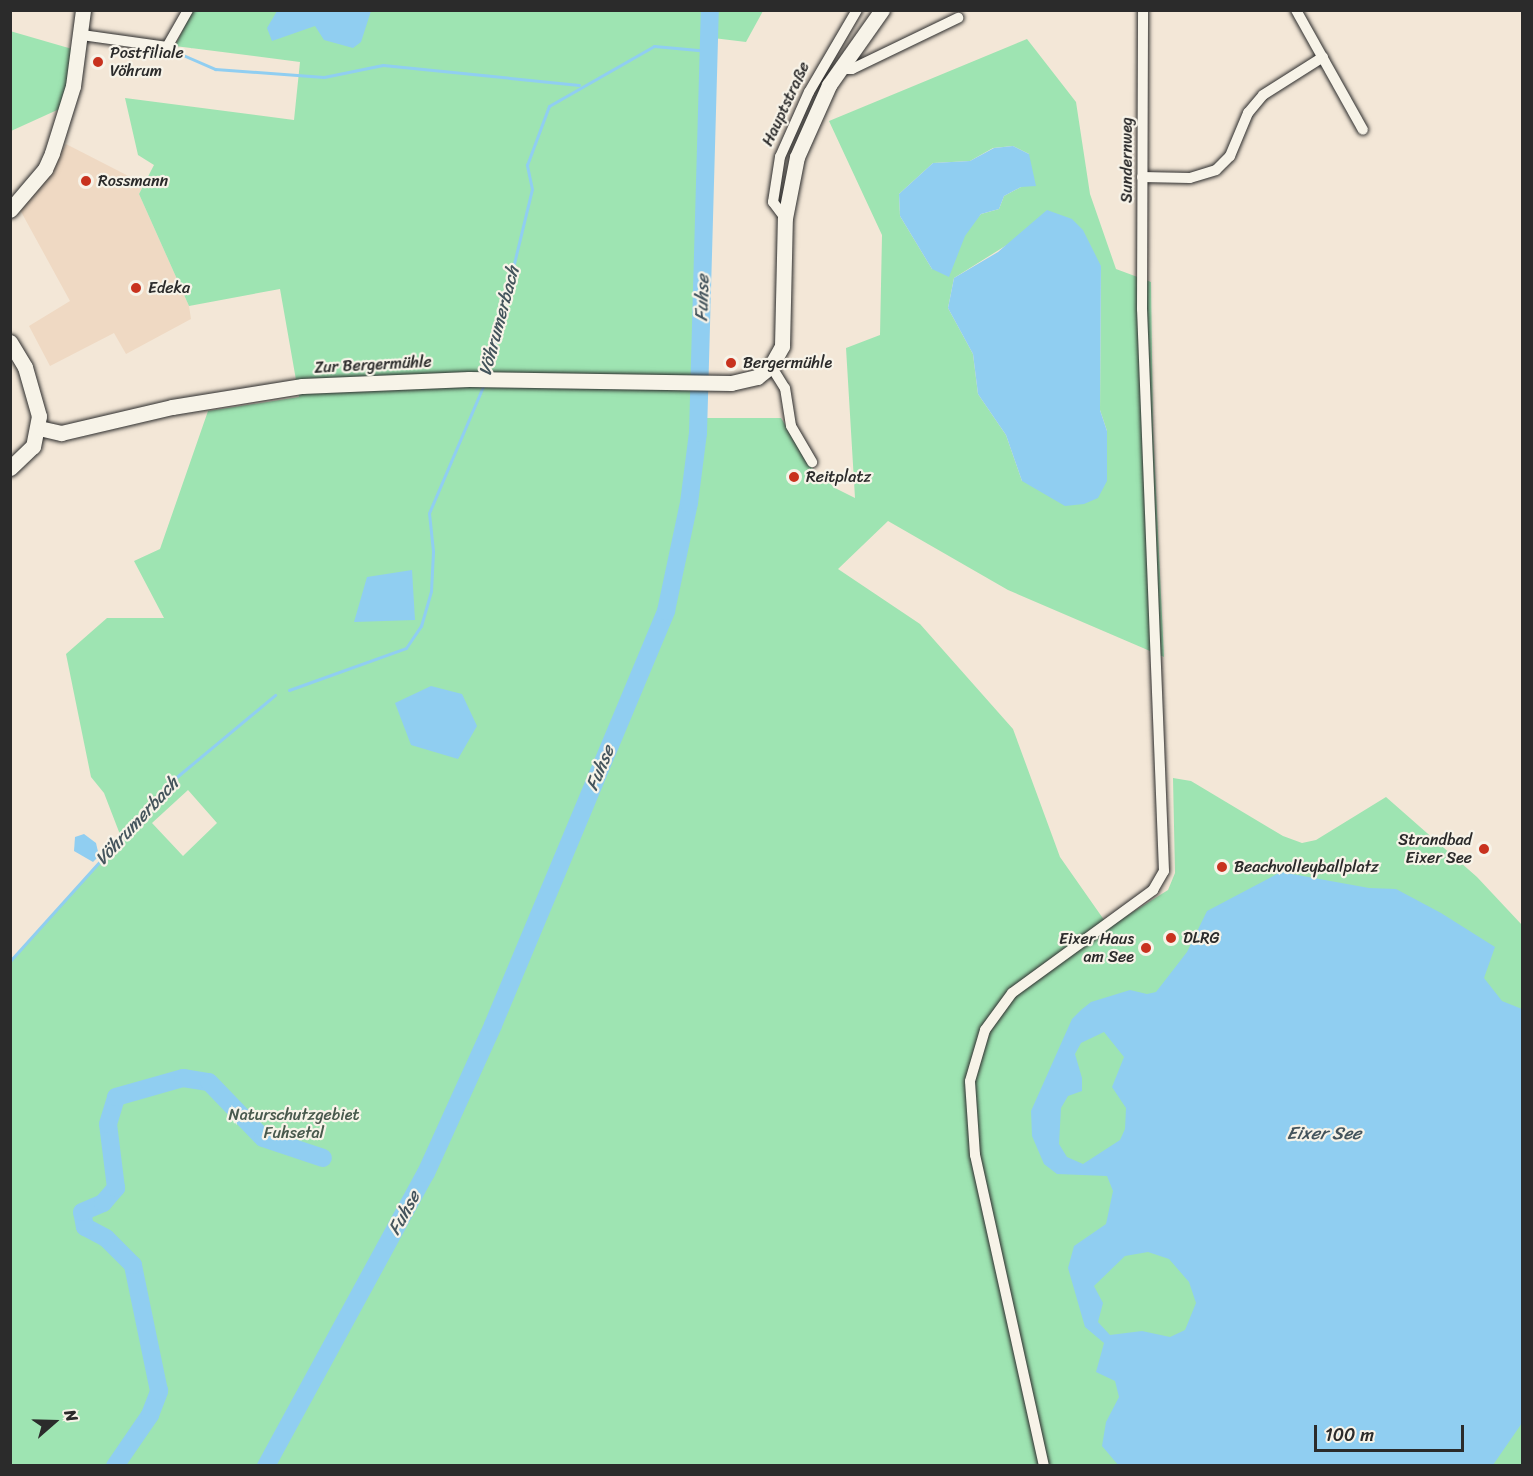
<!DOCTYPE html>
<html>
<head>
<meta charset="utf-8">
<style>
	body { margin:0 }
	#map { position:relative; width:1533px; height:1476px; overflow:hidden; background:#f3e7d7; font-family:Sriracha,sans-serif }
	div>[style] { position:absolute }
	.built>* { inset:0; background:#efd9c3 }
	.green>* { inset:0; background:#9ee4b2 }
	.water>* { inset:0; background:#90cef1 }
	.stream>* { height:3px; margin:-1.5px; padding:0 1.5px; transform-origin:1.5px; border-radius:1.5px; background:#90cef1 }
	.river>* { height:18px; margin:-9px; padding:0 9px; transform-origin:9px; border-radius:9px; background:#90cef1 }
	.roads { filter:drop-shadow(0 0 2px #2b2b2b) drop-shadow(0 0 2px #2b2b2b) }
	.street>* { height:10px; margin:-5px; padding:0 5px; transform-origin:5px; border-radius:5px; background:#f7f3e8 }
	.secondary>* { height:15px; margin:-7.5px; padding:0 7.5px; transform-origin:7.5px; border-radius:7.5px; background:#f7f3e8 }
	.dots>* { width:16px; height:16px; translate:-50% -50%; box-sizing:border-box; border:3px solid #f7f3e8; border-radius:50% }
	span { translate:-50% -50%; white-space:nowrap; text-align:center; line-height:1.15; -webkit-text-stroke:4.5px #f7f3e8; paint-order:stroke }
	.poi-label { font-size:16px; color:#2b2b2b }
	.left { translate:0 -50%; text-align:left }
	.right { translate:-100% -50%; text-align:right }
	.street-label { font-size:16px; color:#2b2b2b }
	.park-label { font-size:16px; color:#48594d }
	.water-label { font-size:18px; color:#44545c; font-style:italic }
	.frame { position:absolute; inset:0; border:12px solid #2b2b2b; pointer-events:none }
	.north { position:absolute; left:24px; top:1392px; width:60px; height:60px; -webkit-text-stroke:4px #f7f3e8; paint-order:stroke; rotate:70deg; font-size:16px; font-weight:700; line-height:24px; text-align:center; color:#2b2b2b }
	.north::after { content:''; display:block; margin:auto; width:21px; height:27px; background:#2b2b2b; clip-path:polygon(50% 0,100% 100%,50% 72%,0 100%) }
	.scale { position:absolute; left:1314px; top:1425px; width:150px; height:27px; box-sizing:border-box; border:3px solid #2b2b2b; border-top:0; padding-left:8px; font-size:18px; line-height:21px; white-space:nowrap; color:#2b2b2b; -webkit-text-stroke:4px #f7f3e8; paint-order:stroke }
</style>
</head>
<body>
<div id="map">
	<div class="built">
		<i style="clip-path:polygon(66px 144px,144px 184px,139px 194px,189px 306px,191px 319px,126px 354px,114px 333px,50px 366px,29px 326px,70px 301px,19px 208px,48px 175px)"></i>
	</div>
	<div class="green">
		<i style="clip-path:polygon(evenodd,192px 11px,763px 11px,746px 42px,705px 37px,692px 463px,661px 616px,665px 620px,700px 465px,702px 418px,781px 418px,810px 466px,835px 488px,855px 498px,846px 348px,880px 335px,882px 235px,829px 121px,1027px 39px,1076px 102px,1090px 194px,1116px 269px,1151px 282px,1153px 430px,1164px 657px,1008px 590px,888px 521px,838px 569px,920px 624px,1013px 729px,1060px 857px,1109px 927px,1168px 890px,1175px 873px,1173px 778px,1191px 781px,1283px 836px,1302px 843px,1316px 840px,1386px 797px,1477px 877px,1522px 925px,1522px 1465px,11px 1466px,11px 961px,121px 837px,104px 793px,91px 777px,66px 654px,107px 618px,164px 618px,134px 561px,160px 549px,208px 411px,299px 397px,280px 289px,189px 306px,139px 194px,154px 165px,138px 155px,125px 98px,294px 120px,300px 62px,175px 46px,192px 11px,1013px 146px,1029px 154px,1021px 187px,1004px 196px,999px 209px,981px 214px,932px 269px,900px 216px,899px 194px,933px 163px,970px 161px,993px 148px,1013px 146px,192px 11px,1010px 243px,1101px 266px,1100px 410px,1107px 431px,1022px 481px,1006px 435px,978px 394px,973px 354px,948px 308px,954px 278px,1010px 243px,192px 11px,188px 790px,217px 823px,183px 856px,152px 823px,188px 790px)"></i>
		<i style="clip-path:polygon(10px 31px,79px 51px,66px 106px,11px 131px)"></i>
	</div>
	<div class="water">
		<i style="clip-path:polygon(277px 11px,277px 10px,371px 11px,361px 42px,353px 48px,324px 40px,315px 26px,272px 41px,267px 28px)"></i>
		<i style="clip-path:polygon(1013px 146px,1029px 154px,1036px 186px,1021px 187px,1004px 196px,999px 209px,981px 214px,965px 236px,949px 277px,932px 269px,900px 216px,899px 194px,933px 163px,970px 161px,994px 148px)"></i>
		<i style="clip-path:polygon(1047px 210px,1072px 219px,1083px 230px,1101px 266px,1100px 410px,1107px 431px,1107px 481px,1098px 498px,1084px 504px,1065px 506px,1022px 481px,1006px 435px,978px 394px,973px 354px,948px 308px,954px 278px,998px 252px)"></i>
		<i style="clip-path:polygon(412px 570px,415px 620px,354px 622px,367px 577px)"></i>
		<i style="clip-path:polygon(431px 686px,462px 694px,477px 726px,458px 759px,411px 745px,395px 703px)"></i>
		<i style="clip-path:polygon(84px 834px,96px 843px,99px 856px,93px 862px,74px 851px,75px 837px)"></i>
		<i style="clip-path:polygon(evenodd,1281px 872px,1369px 888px,1396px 889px,1441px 913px,1495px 947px,1484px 978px,1502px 1001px,1522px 1009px,1522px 1423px,1493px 1465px,1119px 1466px,1102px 1446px,1106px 1422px,1119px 1397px,1115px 1381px,1096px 1372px,1104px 1343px,1085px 1327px,1068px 1268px,1074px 1246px,1106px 1224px,1113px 1191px,1107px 1176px,1057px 1174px,1044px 1164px,1032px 1136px,1031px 1111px,1072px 1019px,1081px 1010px,1091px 1002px,1130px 990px,1147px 994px,1156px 992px,1187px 952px,1207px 911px,1281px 872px,1104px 1032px,1124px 1057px,1112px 1087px,1126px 1108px,1125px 1129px,1120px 1140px,1083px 1164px,1067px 1157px,1059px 1144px,1061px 1108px,1068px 1096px,1082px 1091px,1082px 1078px,1075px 1054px,1081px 1043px,1104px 1032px,1281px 872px,1148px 1252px,1169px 1259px,1189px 1282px,1196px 1303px,1185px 1330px,1170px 1337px,1142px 1331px,1110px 1335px,1098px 1322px,1103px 1303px,1094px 1286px,1125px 1256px,1148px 1252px)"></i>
	</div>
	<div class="stream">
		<i style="left:176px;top:52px;width:43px;rotate:23.6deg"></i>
		<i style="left:215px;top:69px;width:109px;rotate:4.2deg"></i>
		<i style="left:324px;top:77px;width:60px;rotate:-11.5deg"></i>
		<i style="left:383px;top:65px;width:197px;rotate:5.8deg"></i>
		<i style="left:487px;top:375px;width:191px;rotate:-76.4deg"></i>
		<i style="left:532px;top:189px;width:25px;rotate:-102deg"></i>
		<i style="left:527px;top:165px;width:63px;rotate:-69.6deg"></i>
		<i style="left:549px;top:106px;width:121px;rotate:-29.7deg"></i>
		<i style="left:654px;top:46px;width:55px;rotate:5.2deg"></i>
		<i style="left:289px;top:690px;width:124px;rotate:-19.7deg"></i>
		<i style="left:406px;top:648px;width:27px;rotate:-56deg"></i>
		<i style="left:421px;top:626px;width:36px;rotate:-74deg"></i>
		<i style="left:431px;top:591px;width:40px;rotate:-87.1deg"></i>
		<i style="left:433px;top:551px;width:38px;rotate:-96deg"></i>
		<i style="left:429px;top:513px;width:140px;rotate:-66.9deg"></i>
		<i style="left:10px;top:961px;width:244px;rotate:-48deg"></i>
		<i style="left:173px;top:780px;width:133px;rotate:-39.8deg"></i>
	</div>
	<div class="river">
		<i style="left:115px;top:1466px;width:62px;rotate:-55.5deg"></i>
		<i style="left:150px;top:1415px;width:26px;rotate:-69deg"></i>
		<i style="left:159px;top:1391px;width:129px;rotate:-101.7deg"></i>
		<i style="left:133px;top:1265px;width:38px;rotate:-135deg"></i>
		<i style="left:106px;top:1238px;width:24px;rotate:-152deg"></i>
		<i style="left:85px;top:1227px;width:15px;rotate:-101deg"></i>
		<i style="left:82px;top:1212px;width:23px;rotate:-23deg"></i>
		<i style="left:103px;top:1203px;width:20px;rotate:-49deg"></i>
		<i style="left:116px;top:1188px;width:64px;rotate:-97.1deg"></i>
		<i style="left:108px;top:1124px;width:28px;rotate:-73deg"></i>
		<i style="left:116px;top:1097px;width:70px;rotate:-15.8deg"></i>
		<i style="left:183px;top:1078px;width:26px;rotate:9deg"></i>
		<i style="left:209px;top:1082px;width:78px;rotate:46deg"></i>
		<i style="left:263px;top:1138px;width:63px;rotate:18.4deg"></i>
		<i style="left:266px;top:1466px;width:334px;rotate:-61.4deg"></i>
		<i style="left:426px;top:1173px;width:162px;rotate:-65.6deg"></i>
		<i style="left:493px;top:1025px;width:449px;rotate:-67.3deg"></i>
		<i style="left:666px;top:611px;width:110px;rotate:-78deg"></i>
		<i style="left:689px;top:503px;width:71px;rotate:-82.7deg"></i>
		<i style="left:698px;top:433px;width:423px;rotate:-88.4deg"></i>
	</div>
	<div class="roads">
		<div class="street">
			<i style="left:1296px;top:10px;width:137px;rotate:60.8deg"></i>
			<i style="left:82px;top:35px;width:86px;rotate:8deg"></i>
			<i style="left:167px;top:47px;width:43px;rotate:-60.4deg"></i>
			<i style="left:840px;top:69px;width:12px"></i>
			<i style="left:852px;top:69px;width:118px;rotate:-25.7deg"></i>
			<i style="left:1142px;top:177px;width:48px;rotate:1.2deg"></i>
			<i style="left:1190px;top:178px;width:27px;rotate:-17deg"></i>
			<i style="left:1216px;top:170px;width:20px;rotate:-45deg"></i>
			<i style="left:1230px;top:156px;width:47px;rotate:-67.3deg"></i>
			<i style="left:1248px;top:113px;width:23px;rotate:-50deg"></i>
			<i style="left:1263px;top:95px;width:71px;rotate:-32.3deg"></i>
			<i style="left:785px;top:218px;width:20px;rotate:-127deg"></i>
			<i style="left:773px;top:202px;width:46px;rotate:-81.2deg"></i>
			<i style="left:780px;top:157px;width:71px;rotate:-66deg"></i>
			<i style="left:809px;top:92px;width:95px;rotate:-59.7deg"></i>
			<i style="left:771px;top:366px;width:26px;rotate:58deg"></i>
			<i style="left:785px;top:388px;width:38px;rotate:81deg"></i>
			<i style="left:791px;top:426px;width:42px;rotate:59.7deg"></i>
			<i style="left:1044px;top:1466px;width:319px;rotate:-102.5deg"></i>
			<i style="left:975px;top:1155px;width:74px;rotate:-93.9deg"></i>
			<i style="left:970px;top:1081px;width:53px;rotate:-73.6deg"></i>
			<i style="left:985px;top:1030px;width:46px;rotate:-53.9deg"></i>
			<i style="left:1012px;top:993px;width:175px;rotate:-36.1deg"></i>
			<i style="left:1153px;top:890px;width:22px;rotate:-60deg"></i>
			<i style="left:1164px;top:871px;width:562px;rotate:-92.24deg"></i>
			<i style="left:1142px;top:309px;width:299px;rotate:-89.8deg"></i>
		</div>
		<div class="secondary">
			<i style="left:10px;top:210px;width:54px;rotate:-49.5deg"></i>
			<i style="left:45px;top:169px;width:17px;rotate:-66deg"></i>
			<i style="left:52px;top:153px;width:70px;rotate:-72.6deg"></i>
			<i style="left:73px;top:86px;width:77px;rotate:-82.5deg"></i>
			<i style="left:10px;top:342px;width:29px;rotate:59deg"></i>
			<i style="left:25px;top:367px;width:51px;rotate:74.1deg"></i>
			<i style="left:39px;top:416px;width:31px;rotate:101deg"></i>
			<i style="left:33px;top:446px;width:32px;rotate:136deg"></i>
			<i style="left:39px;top:428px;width:23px;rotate:13deg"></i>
			<i style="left:61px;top:433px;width:114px;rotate:-13.2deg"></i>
			<i style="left:172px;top:407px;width:132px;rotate:-9.2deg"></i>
			<i style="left:302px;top:386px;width:167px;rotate:-2.4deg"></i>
			<i style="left:469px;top:379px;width:262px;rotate:0.9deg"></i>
			<i style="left:731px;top:383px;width:27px;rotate:-13deg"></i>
			<i style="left:757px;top:377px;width:18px;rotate:-38deg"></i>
			<i style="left:771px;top:366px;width:23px;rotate:-61deg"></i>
			<i style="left:782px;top:346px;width:128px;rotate:-88.7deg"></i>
			<i style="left:785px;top:218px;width:62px;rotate:-78.9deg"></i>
			<i style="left:797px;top:157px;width:79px;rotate:-66deg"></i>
			<i style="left:829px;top:85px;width:92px;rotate:-54.8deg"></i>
		</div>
	</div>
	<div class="dots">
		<i style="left:98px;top:62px;background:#c8321e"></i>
		<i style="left:86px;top:181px;background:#c8321e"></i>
		<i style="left:136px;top:288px;background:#c8321e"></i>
		<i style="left:731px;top:363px;background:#c8321e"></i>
		<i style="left:794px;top:477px;background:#c8321e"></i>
		<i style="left:1484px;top:849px;background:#c8321e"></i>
		<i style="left:1222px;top:867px;background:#c8321e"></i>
		<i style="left:1171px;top:938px;background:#c8321e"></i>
		<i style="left:1146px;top:948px;background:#c8321e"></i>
	</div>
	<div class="poi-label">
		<span class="left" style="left:110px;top:62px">Postfiliale<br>Vöhrum</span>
		<span class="left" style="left:98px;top:181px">Rossmann</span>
		<span class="left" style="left:148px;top:288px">Edeka</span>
		<span class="left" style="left:743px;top:363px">Bergermühle</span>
		<span class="left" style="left:806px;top:477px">Reitplatz</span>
		<span class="right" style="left:1472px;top:849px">Strandbad<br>Eixer See</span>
		<span class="left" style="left:1234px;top:867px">Beachvolleyballplatz</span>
		<span class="left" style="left:1183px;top:938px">DLRG</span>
		<span class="right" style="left:1134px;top:948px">Eixer Haus<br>am See</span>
	</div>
	<div class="street-label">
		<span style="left:786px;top:104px;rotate:-65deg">Hauptstraße</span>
		<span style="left:1127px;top:160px;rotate:-90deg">Sundernweg</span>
		<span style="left:373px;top:365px;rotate:-3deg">Zur Bergermühle</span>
	</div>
	<div class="park-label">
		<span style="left:294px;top:1124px">Naturschutzgebiet<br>Fuhsetal</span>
	</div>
	<div class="water-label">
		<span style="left:702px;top:298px;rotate:-88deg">Fuhse</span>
		<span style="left:499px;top:321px;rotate:-75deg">Vöhrumerbach</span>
		<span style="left:600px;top:768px;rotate:-67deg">Fuhse</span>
		<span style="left:137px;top:821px;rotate:-47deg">Vöhrumerbach</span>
		<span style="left:1324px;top:1133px">Eixer See</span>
		<span style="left:404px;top:1213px;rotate:-61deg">Fuhse</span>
	</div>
	<div class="frame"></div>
	<div class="north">N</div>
	<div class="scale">100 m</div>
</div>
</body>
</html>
